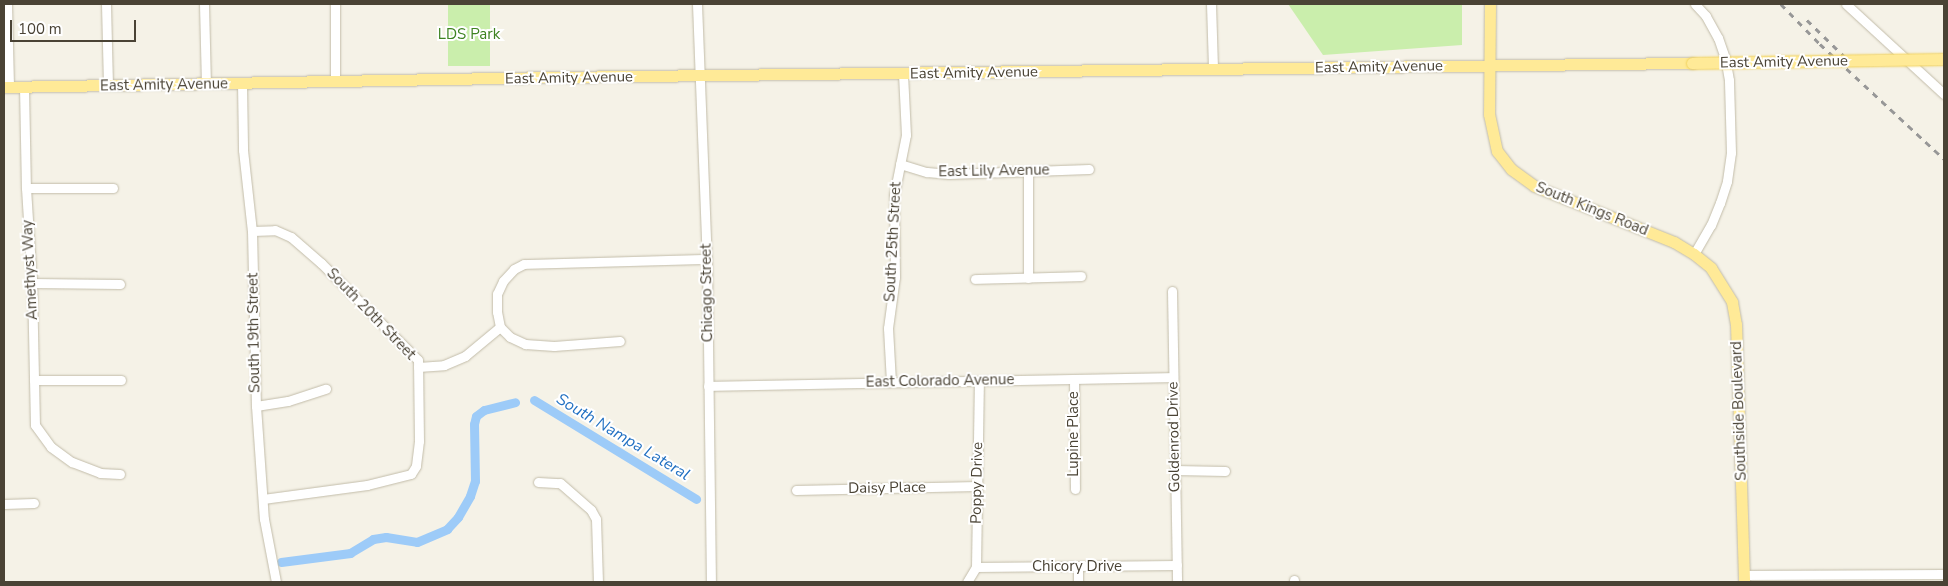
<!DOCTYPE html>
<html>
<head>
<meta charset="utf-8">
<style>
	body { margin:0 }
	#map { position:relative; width:1948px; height:586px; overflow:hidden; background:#f5f2e7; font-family:"Nunito Sans",sans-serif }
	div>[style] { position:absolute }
	.green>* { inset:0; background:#caeeac; transform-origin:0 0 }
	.canal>* { height:9px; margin:-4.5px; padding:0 4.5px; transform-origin:4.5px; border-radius:4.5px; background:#9dcbf8 }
	.roads { filter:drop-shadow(0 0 1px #c2bca9) drop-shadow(0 0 1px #c2bca9) }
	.minor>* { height:9px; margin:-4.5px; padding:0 4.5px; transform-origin:4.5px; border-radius:4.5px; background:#fff }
	.major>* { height:11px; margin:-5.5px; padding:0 5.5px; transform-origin:5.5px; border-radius:5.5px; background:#ffea97 }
	.rail>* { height:2.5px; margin-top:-1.25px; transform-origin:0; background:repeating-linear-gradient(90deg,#979797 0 6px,transparent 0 12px) }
	.bridges { filter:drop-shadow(0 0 1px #f1d15a) drop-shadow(0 0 1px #f1d15a) }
	.major-bridge>* { height:11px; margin:-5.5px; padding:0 5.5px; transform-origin:5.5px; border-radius:5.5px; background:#ffea97 }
	span { translate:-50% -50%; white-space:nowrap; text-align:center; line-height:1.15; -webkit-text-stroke:4px #fff; paint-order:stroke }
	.park-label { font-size:15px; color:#3e8321 }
	.street-label { font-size:15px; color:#4a4335 }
	.water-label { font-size:16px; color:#2170c2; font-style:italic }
	.frame { position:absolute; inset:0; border:5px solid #4a4335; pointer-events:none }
	.scale { position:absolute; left:10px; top:20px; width:126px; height:22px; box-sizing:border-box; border:2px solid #4a4335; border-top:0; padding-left:6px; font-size:15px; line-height:18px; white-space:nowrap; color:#4a4335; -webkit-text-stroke:4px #fff; paint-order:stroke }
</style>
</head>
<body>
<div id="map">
	<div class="green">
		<i style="left:448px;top:4px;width:42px;height:62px"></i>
		<i style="clip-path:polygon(1288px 4px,1462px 4px,1462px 45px,1323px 55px)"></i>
	</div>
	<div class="canal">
		<i style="left:534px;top:400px;width:190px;rotate:31.4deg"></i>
		<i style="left:281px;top:562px;width:70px;rotate:-7.4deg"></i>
		<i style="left:350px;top:553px;width:27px;rotate:-31deg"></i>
		<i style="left:373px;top:539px;width:13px;rotate:-9deg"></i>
		<i style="left:386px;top:537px;width:31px;rotate:9deg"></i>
		<i style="left:417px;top:542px;width:33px;rotate:-23deg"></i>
		<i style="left:447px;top:529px;width:16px;rotate:-47deg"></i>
		<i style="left:458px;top:517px;width:24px;rotate:-60deg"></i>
		<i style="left:470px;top:496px;width:16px;rotate:-72deg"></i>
		<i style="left:475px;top:481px;width:57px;rotate:-91deg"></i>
		<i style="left:474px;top:424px;width:8px;rotate:-76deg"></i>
		<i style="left:476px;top:416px;width:10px;rotate:-37deg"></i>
		<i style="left:484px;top:410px;width:32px;rotate:-14deg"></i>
	</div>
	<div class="roads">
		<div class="minor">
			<i style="left:7px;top:4px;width:83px;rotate:88.6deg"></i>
			<i style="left:106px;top:4px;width:82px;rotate:88.6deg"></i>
			<i style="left:204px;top:4px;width:80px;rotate:88.6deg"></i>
			<i style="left:335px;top:4px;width:77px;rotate:90deg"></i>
			<i style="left:697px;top:4px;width:255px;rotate:87.8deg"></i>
			<i style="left:707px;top:259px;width:323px;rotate:89.3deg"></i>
			<i style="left:1211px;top:4px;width:64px;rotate:88.2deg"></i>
			<i style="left:1846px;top:4px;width:133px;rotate:42.6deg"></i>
			<i style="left:242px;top:83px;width:67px;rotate:89.1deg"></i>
			<i style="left:243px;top:150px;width:81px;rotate:83.7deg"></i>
			<i style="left:252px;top:231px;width:175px;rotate:88.7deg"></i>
			<i style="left:256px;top:406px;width:113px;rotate:86deg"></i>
			<i style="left:264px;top:519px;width:64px;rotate:79.2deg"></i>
			<i style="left:24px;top:87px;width:101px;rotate:88.9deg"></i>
			<i style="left:26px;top:188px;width:95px;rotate:86.4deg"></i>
			<i style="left:32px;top:283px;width:142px;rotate:88.8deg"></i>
			<i style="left:35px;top:425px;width:27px;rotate:54deg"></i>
			<i style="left:51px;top:447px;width:26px;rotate:36deg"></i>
			<i style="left:72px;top:462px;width:30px;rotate:21deg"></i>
			<i style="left:100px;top:473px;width:20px;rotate:3deg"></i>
			<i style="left:900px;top:164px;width:28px;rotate:17deg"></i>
			<i style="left:927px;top:172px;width:22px;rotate:5deg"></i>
			<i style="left:949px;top:174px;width:140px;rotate:-2deg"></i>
			<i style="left:1028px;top:171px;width:107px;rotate:90deg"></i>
			<i style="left:26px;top:188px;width:87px"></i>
			<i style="left:252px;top:231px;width:23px;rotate:-2deg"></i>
			<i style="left:275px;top:230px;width:17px;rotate:24deg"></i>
			<i style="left:291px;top:237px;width:40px;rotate:41deg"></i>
			<i style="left:321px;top:263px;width:137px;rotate:45deg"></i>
			<i style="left:418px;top:360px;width:81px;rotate:89.3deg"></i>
			<i style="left:419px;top:441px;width:25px;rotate:97deg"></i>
			<i style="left:416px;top:466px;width:9px;rotate:122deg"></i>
			<i style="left:411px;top:474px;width:45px;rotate:166deg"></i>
			<i style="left:367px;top:485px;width:105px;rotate:172.3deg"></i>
			<i style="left:1694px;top:254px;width:34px;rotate:-60deg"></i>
			<i style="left:1711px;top:225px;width:24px;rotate:-68deg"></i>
			<i style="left:1720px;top:203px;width:23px;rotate:-72deg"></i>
			<i style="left:1727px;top:181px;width:28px;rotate:-82deg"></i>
			<i style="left:1731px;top:153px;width:73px;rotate:-91.6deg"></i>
			<i style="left:1729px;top:80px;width:22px;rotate:-100deg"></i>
			<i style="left:1725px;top:58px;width:21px;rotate:-109deg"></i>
			<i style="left:1718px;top:38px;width:25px;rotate:-119deg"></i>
			<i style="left:1706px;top:16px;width:16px;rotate:-133deg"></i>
			<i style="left:975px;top:279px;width:106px;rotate:-1.6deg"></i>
			<i style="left:32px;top:283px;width:88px;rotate:0.7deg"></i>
			<i style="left:1172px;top:291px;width:291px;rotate:89deg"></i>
			<i style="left:500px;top:327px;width:15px;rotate:-101deg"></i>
			<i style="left:497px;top:312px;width:18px;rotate:-90deg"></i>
			<i style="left:497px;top:294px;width:14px;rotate:-65deg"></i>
			<i style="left:503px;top:281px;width:16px;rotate:-47deg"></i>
			<i style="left:514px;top:269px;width:11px;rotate:-27deg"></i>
			<i style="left:524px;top:264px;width:183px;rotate:-1.6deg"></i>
			<i style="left:500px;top:327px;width:14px;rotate:45deg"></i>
			<i style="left:510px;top:337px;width:17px;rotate:25deg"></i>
			<i style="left:525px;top:344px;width:29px;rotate:4deg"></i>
			<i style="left:554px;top:346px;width:66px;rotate:-4.3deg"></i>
			<i style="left:418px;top:367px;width:26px;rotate:-4deg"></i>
			<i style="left:444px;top:365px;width:23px;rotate:-23deg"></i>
			<i style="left:465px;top:356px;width:45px;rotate:-39.6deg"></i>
			<i style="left:1074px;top:379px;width:110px;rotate:89.5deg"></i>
			<i style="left:34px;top:380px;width:87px"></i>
			<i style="left:891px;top:382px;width:54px;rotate:-93.2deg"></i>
			<i style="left:888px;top:328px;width:51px;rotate:-82.2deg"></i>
			<i style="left:895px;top:277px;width:82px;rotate:-90.7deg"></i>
			<i style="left:894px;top:195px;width:61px;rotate:-78.7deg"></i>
			<i style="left:906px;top:135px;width:61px;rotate:-92.8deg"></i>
			<i style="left:708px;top:386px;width:465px;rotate:-1.1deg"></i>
			<i style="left:256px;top:406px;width:32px;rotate:-9deg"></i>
			<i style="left:288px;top:401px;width:40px;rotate:-18deg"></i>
			<i style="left:1175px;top:470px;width:50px;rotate:1.1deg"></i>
			<i style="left:538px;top:482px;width:22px;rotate:3deg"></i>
			<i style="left:560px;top:483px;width:41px;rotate:41.1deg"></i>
			<i style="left:591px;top:510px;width:10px;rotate:61deg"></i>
			<i style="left:596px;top:519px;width:63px;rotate:88.2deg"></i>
			<i style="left:796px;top:490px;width:181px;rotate:-1.3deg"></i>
			<i style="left:4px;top:504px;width:30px;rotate:-2deg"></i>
			<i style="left:976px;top:567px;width:201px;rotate:-0.6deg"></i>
			<i style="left:1744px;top:575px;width:200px;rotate:-0.3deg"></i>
			<i style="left:1294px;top:580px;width:2px;rotate:90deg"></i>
			<i style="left:967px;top:582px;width:17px;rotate:-59deg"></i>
			<i style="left:976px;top:567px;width:186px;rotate:-89.1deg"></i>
			<i style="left:1078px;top:582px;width:14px;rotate:-90deg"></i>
		</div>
		<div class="major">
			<i style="left:1490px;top:4px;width:110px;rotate:90.5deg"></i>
			<i style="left:1489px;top:114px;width:38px;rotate:78deg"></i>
			<i style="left:1497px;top:151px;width:23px;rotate:52deg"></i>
			<i style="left:1511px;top:169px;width:29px;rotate:36deg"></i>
			<i style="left:1534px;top:186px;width:151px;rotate:21.8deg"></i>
			<i style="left:1674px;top:242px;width:23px;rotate:31deg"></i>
			<i style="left:1694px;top:254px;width:22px;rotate:39deg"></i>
			<i style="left:1711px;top:268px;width:40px;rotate:58deg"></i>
			<i style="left:1732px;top:302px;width:22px;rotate:80deg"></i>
			<i style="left:1736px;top:324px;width:258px;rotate:88.2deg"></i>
			<i style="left:4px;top:87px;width:553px;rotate:-1.04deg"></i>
			<i style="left:557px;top:77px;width:1135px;rotate:-0.71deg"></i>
		</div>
	</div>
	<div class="rail">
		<i style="left:1781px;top:4px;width:56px;rotate:45.7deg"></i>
		<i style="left:1820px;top:44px;width:169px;rotate:42.8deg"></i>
		<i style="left:1807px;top:20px;width:53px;rotate:44.2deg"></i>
	</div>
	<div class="bridges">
		<div class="major-bridge">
			<i style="left:1692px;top:63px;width:251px;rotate:-0.9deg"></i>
		</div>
	</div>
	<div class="park-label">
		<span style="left:469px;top:35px">LDS Park</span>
	</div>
	<div class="street-label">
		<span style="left:1784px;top:62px;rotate:-1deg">East Amity Avenue</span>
		<span style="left:1379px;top:67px;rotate:-1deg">East Amity Avenue</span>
		<span style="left:974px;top:73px;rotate:-1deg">East Amity Avenue</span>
		<span style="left:569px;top:78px;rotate:-1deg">East Amity Avenue</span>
		<span style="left:164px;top:85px;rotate:-1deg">East Amity Avenue</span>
		<span style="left:994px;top:171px;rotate:-1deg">East Lily Avenue</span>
		<span style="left:1592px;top:209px;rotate:22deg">South Kings Road</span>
		<span style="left:893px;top:242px;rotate:-87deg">South 25th Street</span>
		<span style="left:30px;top:270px;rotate:-93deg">Amethyst Way</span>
		<span style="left:707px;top:293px;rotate:-91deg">Chicago Street</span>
		<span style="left:371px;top:314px;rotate:46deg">South 20th Street</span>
		<span style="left:254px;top:333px;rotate:-91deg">South 19th Street</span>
		<span style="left:940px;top:381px;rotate:-1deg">East Colorado Avenue</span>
		<span style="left:1739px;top:411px;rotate:-92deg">Southside Boulevard</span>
		<span style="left:1074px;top:434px;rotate:-90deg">Lupine Place</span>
		<span style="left:1174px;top:437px;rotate:-91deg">Goldenrod Drive</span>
		<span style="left:977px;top:483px;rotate:-89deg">Poppy Drive</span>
		<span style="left:887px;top:488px;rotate:-1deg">Daisy Place</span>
		<span style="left:1077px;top:567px">Chicory Drive</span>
	</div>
	<div class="water-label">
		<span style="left:623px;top:437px;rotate:31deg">South Nampa Lateral</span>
	</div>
	<div class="frame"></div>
	<div class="scale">100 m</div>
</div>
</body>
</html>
